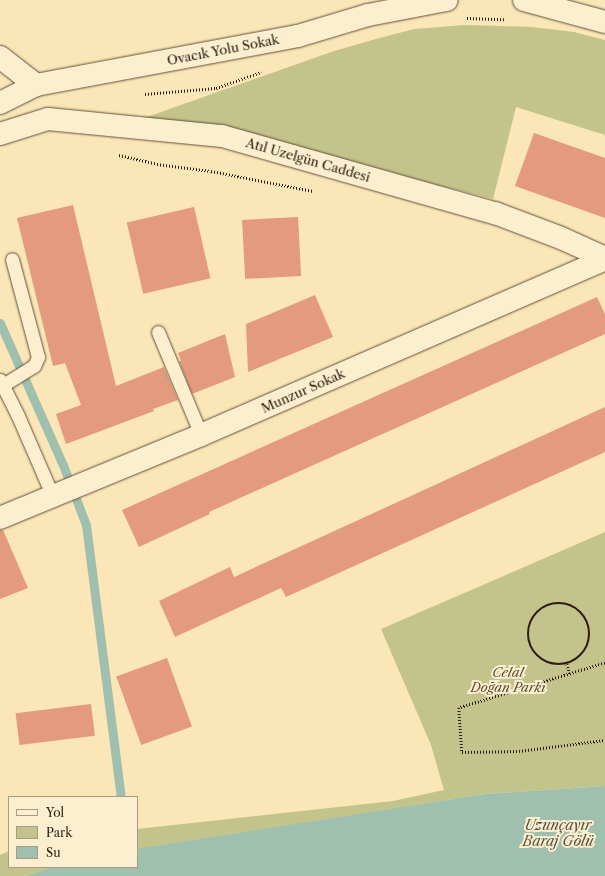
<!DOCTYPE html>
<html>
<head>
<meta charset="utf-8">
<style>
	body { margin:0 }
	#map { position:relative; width:605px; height:876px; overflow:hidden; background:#fbe6b7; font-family:"Libre Caslon Text",serif }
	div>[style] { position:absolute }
	.green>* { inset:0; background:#c3c48b }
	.water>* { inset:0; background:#9fc0af }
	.stream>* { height:9px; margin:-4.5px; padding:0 4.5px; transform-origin:4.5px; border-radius:4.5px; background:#9fc0af }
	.building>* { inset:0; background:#e39a7d; transform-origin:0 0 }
	.path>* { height:2.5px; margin-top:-1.25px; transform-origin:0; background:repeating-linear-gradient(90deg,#321b11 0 1px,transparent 0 3px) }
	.path>.ring { margin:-1.25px; padding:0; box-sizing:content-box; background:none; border:2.5px solid #321b11; border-radius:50% }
	.roads { filter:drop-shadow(0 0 1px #644e3a) drop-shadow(0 0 1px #644e3a) }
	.lane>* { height:13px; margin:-6.5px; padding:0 6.5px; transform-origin:6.5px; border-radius:6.5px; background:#fcefd0 }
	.street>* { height:22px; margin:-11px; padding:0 11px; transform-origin:11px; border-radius:11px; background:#fcefd0 }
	span { translate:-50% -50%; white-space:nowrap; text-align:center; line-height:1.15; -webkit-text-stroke:4px #fcefd0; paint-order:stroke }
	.street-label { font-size:13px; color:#321b11 }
	.park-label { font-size:13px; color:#5e4e36; font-style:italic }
	.water-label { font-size:14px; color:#585548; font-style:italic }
	.legend { position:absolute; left:8px; top:796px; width:130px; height:72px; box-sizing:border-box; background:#fcefd0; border:1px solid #ab9a84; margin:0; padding:5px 7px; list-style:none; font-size:12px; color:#321b11 }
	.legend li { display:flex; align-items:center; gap:8px; height:20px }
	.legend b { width:20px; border:1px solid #ab9a84 }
</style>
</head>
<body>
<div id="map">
	<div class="green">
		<i style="clip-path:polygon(465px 25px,532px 27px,574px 32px,605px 40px,605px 135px,516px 107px,493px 199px,358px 165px,127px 124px,334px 51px,376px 39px,414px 29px)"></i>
		<i style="clip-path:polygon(605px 532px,605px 786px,485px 794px,137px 850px,137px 829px,393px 801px,444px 790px,431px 745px,381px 629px)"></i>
		<i style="clip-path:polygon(9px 851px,9px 867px,53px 867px,25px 876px,0 876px,0 855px)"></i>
	</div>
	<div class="water">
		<i style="clip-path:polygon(605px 786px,605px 876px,25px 876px,53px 867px,137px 867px,137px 849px,485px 794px)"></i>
	</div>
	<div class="stream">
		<i style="left:0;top:323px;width:155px;rotate:66.1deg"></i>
		<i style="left:63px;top:465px;width:64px;rotate:69deg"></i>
		<i style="left:86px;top:525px;width:274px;rotate:82.7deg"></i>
	</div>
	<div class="building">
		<i style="clip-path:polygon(534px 133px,605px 158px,605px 218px,515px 186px)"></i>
		<i style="clip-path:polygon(73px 205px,116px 386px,164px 367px,178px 400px,153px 409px,154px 411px,66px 444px,56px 414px,81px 405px,65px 363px,53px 366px,17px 218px)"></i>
		<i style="left:194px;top:207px;width:73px;height:69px;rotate:77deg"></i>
		<i style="left:298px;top:217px;width:59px;height:56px;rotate:87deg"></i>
		<i style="clip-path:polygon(315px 295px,333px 337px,248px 372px,246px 324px)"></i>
		<i style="clip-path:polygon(597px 297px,605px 314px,605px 334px,209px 512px,210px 514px,139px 547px,122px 510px)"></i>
		<i style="clip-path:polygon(225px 334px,235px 377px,192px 394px,179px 361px,181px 361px,178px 353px)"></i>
		<i style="clip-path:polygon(605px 407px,605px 452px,286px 597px,281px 588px,175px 637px,159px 601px,230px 567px,234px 577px)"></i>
		<i style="clip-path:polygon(0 530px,3px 530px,28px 588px,0 599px)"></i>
		<i style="left:167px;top:658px;width:73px;height:54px;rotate:70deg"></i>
		<i style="left:91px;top:704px;width:32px;height:76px;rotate:83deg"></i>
	</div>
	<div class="path">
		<i style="left:467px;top:18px;width:37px;rotate:2deg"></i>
		<i style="left:145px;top:94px;width:71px;rotate:-4.8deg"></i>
		<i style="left:216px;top:88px;width:48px;rotate:-19.6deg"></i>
		<i style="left:119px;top:155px;width:39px;rotate:13deg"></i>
		<i style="left:157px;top:164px;width:54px;rotate:7.4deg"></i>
		<i style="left:211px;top:171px;width:104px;rotate:11.1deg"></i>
		<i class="ring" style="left:528px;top:603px;width:59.5px;height:59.5px"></i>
		<i style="left:605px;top:663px;width:153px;rotate:162.9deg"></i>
		<i style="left:459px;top:708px;width:44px;rotate:86.1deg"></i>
		<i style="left:462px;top:752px;width:57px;rotate:-1deg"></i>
		<i style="left:519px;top:751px;width:87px;rotate:-7.3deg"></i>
		<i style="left:567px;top:664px;width:10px;rotate:73deg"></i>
	</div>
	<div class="roads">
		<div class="lane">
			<i style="left:158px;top:332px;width:112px;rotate:67.3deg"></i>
			<i style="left:0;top:380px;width:40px;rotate:63.4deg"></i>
			<i style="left:18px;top:416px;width:88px;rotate:66.6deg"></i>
			<i style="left:3px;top:385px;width:36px;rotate:-32deg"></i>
			<i style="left:34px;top:366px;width:10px;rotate:-66deg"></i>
			<i style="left:38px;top:357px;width:101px;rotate:-104.9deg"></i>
		</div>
		<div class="street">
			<i style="left:524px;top:0;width:84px;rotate:15.2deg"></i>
			<i style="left:0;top:57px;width:46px;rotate:37.9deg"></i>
			<i style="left:0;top:103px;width:40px;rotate:-26.6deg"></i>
			<i style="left:36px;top:85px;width:267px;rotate:-10.6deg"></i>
			<i style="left:298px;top:36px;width:73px;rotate:-16.7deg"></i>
			<i style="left:368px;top:15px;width:80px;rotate:-10.8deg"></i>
			<i style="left:0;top:134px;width:50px;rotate:-17.4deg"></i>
			<i style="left:48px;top:119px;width:175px;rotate:5.6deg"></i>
			<i style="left:222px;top:136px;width:284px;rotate:15.8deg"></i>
			<i style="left:495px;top:213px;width:71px;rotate:20.7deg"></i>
			<i style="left:561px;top:238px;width:48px;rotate:24.4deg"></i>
			<i style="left:0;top:518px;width:217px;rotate:-22.4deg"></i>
			<i style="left:201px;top:435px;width:441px;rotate:-23.5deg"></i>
		</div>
	</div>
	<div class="street-label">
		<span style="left:223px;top:50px;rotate:-11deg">Ovacık Yolu Sokak</span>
		<span style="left:308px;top:160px;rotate:16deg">Atıl Uzelgün Caddesi</span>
		<span style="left:303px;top:391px;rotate:-24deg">Munzur Sokak</span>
	</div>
	<div class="park-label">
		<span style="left:508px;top:680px">Celal<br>Doğan Parkı</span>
	</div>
	<div class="water-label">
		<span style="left:558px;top:833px">Uzunçayır<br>Baraj Gölü</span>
	</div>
	<ul class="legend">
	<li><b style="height:5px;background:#fcefd0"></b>Yol</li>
	<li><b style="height:11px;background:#c3c48b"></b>Park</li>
	<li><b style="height:11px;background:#9fc0af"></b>Su</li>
	</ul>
</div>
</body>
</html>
